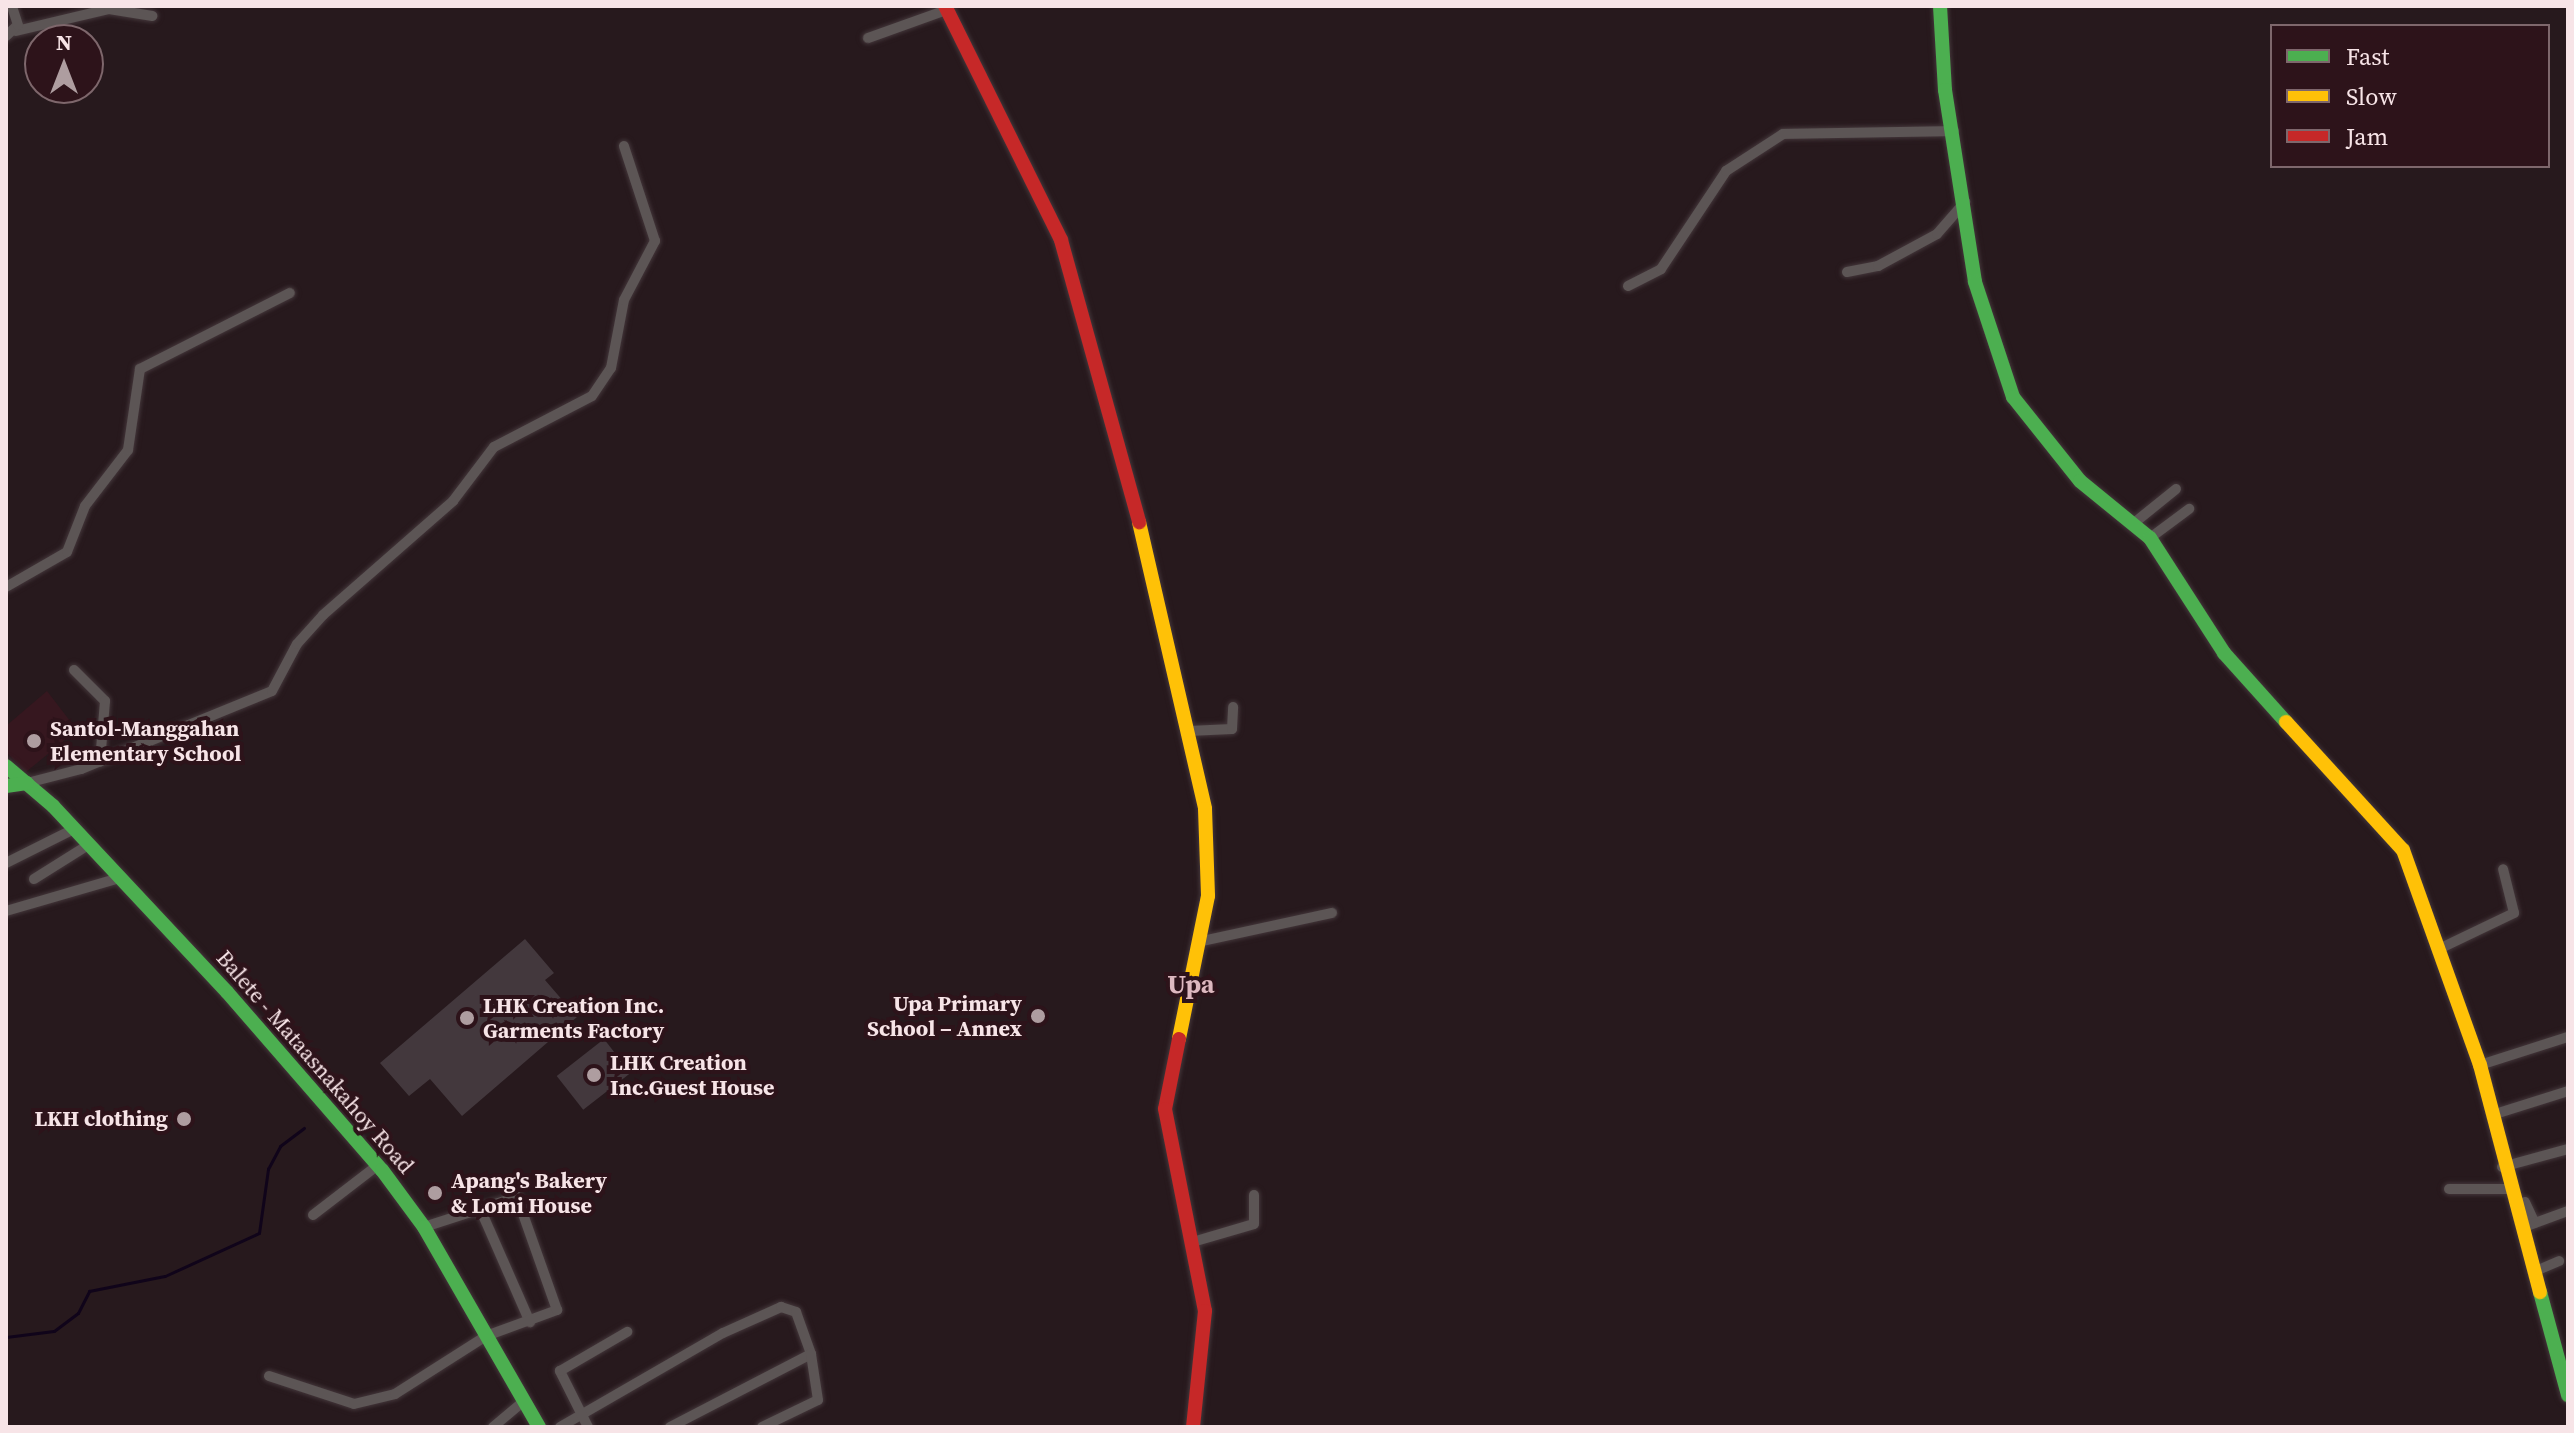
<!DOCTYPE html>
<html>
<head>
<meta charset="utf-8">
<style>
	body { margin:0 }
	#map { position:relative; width:2574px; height:1433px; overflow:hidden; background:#27191d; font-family:"Source Serif 4",serif }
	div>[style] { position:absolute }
	.built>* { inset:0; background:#36171f }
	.stream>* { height:3px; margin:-1.5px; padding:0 1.5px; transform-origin:1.5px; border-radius:1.5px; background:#10041a }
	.building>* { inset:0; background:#43383d; transform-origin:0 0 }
	.roads { filter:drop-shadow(0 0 2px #43363a) drop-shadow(0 0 2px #43363a) }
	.street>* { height:10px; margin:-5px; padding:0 5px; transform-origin:5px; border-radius:5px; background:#5c5555 }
	.fast>* { height:14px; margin:-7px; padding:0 7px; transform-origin:7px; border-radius:7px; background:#4caf50 }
	.slow>* { height:14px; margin:-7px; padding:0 7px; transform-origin:7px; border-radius:7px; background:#ffc107 }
	.jam>* { height:14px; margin:-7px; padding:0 7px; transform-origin:7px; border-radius:7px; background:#c62828 }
	.dots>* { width:22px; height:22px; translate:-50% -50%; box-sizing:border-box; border:4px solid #2d131a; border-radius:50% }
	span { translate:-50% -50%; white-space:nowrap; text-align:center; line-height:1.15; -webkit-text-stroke:8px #2d131a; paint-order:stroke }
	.poi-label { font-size:22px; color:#f7e4e7; font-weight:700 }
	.left { translate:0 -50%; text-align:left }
	.right { translate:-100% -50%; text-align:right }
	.street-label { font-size:22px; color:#f7e4e7 }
	.quarter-label { font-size:26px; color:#ddb8bf; font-weight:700 }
	.frame { position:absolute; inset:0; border:8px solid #f7e4e7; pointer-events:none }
	.legend { position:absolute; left:2270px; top:24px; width:280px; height:144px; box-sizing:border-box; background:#2d131a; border:2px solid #7e676c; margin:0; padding:10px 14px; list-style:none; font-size:24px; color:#f7e4e7 }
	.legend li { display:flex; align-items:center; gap:16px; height:40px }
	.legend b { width:40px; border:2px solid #7e676c }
	.north { position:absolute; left:24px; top:24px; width:80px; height:80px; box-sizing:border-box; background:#2d131a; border:2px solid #7e676c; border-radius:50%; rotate:0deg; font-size:22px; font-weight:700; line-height:32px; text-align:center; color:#f7e4e7 }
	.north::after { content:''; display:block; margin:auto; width:28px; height:36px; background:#ae9da0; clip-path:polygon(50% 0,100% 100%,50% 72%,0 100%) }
</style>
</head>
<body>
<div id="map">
	<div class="built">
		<i style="clip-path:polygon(47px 691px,77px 730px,26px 772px,6px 752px,6px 726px)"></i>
	</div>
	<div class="stream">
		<i style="left:6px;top:1337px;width:48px;rotate:-7.1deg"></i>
		<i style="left:54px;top:1331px;width:30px;rotate:-37deg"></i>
		<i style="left:78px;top:1313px;width:25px;rotate:-63deg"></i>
		<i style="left:89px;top:1291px;width:77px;rotate:-11.2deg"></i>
		<i style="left:165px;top:1276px;width:103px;rotate:-24.6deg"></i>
		<i style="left:259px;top:1233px;width:65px;rotate:-82deg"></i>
		<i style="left:268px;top:1169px;width:26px;rotate:-62deg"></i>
		<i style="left:280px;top:1146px;width:30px;rotate:-37deg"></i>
	</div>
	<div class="building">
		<i style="clip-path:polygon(525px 939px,554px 973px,545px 980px,577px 1017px,462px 1116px,430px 1079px,409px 1096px,380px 1063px)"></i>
		<i style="left:604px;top:1039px;width:43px;height:60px;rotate:52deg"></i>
	</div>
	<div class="roads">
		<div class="street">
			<i style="left:16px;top:31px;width:96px;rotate:-13.3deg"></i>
			<i style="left:109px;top:9px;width:44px;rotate:9.2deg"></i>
			<i style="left:6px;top:36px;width:16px;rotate:-43deg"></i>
			<i style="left:18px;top:25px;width:20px;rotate:-108deg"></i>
			<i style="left:868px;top:38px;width:83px;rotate:-19.7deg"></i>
			<i style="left:1847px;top:272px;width:32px;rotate:-11deg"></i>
			<i style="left:1878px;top:266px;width:67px;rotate:-28.5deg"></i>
			<i style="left:1937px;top:234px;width:43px;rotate:-48.8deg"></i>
			<i style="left:1628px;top:286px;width:37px;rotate:-27deg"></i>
			<i style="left:1661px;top:269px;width:118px;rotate:-56.4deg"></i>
			<i style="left:1726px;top:171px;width:68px;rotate:-33deg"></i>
			<i style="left:1783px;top:134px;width:171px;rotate:-1deg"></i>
			<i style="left:2134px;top:523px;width:54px;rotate:-39deg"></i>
			<i style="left:2150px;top:538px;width:49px;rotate:-36.6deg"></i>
			<i style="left:6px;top:587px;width:70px;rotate:-29.8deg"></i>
			<i style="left:67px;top:552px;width:49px;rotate:-68.6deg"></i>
			<i style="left:85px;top:506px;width:71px;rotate:-52.5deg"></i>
			<i style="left:128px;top:450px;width:82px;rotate:-81.6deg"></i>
			<i style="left:140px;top:369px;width:168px;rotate:-26.9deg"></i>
			<i style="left:74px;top:670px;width:44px;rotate:45deg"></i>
			<i style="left:105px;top:701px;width:61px;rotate:94.7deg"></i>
			<i style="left:1189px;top:731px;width:43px;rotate:-2.7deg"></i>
			<i style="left:1232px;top:729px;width:22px;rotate:-87deg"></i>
			<i style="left:27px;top:783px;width:56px;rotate:-14.5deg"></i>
			<i style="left:81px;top:769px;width:206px;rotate:-22.2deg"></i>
			<i style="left:272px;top:691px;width:53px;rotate:-62deg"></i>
			<i style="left:297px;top:644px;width:39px;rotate:-48deg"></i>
			<i style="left:323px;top:615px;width:173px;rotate:-41.2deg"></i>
			<i style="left:453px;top:501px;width:68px;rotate:-52.8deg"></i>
			<i style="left:494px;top:447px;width:110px;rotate:-27.5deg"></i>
			<i style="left:592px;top:396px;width:34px;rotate:-56deg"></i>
			<i style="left:611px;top:368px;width:69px;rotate:-79.2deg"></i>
			<i style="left:624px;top:300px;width:67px;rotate:-62.3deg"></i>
			<i style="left:655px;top:241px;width:100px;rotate:-108.1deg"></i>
			<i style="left:6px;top:863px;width:76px;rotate:-26.6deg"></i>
			<i style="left:34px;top:879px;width:64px;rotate:-32.2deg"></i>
			<i style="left:6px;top:911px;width:115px;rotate:-16.2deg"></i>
			<i style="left:1202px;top:941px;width:133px;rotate:-12.2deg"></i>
			<i style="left:2441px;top:948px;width:81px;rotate:-25.6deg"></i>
			<i style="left:2514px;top:913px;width:45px;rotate:-104deg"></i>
			<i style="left:2480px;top:1065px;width:92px;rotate:-17.7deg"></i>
			<i style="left:2492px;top:1115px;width:80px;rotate:-17.5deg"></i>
			<i style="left:2502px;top:1167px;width:68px;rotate:-15.3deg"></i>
			<i style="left:2449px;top:1189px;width:60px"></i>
			<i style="left:2525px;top:1202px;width:23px;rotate:65deg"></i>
			<i style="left:479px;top:1206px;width:127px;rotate:66.3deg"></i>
			<i style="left:313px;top:1215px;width:82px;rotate:-37.6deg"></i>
			<i style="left:2524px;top:1227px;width:47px;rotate:-20deg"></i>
			<i style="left:1196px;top:1241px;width:60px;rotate:-16.3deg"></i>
			<i style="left:1254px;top:1224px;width:29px;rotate:-90deg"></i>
			<i style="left:2538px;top:1270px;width:23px;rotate:-23deg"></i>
			<i style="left:269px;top:1376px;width:89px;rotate:18.2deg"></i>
			<i style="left:354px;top:1404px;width:42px;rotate:-13.7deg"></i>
			<i style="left:395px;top:1394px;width:108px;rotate:-32.5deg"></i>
			<i style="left:486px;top:1336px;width:76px;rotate:-20.1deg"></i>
			<i style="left:557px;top:1310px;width:120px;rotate:-109.5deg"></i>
			<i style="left:517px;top:1197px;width:98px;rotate:162.1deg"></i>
			<i style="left:493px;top:1427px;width:40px;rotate:-40deg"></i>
			<i style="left:560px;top:1427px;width:188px;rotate:-30deg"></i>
			<i style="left:723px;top:1333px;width:64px;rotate:-24.1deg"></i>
			<i style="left:781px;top:1307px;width:16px;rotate:18deg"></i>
			<i style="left:796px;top:1312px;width:45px;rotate:70.3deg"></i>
			<i style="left:811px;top:1354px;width:159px;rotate:152.6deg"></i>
			<i style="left:588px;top:1427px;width:63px;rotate:-116.6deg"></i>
			<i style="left:560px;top:1371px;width:78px;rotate:-30.2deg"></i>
			<i style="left:762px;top:1427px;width:62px;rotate:-25.7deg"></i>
			<i style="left:818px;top:1400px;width:47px;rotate:-98.7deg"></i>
		</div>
		<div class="fast">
			<i style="left:1940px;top:6px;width:84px;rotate:86.6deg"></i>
			<i style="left:1945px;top:90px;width:194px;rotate:81.1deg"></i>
			<i style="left:1975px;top:282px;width:121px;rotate:71.7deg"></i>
			<i style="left:2013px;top:397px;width:107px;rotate:51.4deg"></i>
			<i style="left:2080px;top:481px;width:90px;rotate:39.2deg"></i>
			<i style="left:2150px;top:538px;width:137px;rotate:57.2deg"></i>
			<i style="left:2224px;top:653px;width:93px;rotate:48.1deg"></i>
			<i style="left:6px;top:766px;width:62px;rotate:40.4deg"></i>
			<i style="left:53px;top:806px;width:255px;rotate:46.9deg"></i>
			<i style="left:227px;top:992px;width:236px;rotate:49deg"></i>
			<i style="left:382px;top:1170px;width:71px;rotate:53.6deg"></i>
			<i style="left:424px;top:1227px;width:231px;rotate:60.1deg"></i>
			<i style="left:6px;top:786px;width:21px;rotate:-8deg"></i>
			<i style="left:2540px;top:1292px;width:107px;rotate:74.8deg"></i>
		</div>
		<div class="slow">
			<i style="left:1139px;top:522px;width:294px;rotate:77deg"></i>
			<i style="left:1205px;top:809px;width:87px;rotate:88deg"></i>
			<i style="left:1208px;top:896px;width:146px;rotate:101.5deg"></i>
			<i style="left:2286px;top:722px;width:173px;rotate:47.6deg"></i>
			<i style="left:2403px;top:850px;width:228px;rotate:70.3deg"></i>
			<i style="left:2480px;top:1065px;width:235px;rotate:75.2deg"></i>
		</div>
		<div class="jam">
			<i style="left:945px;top:6px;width:261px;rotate:63.6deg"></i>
			<i style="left:1061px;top:240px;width:293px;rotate:74.5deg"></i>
			<i style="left:1179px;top:1039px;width:71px;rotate:101.3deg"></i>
			<i style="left:1165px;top:1109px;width:206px;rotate:78.8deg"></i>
			<i style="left:1205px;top:1311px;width:117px;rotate:95.9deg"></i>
		</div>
	</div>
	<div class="dots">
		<i style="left:34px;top:741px;background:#ae9da0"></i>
		<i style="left:1038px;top:1016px;background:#ae9da0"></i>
		<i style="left:467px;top:1018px;background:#ae9da0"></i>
		<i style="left:594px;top:1075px;background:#ae9da0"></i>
		<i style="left:184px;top:1119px;background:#ae9da0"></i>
		<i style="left:435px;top:1193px;background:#ae9da0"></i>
	</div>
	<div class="poi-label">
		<span class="left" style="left:50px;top:741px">Santol-Manggahan<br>Elementary School</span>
		<span class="right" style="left:1022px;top:1016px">Upa Primary<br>School – Annex</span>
		<span class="left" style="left:483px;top:1018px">LHK Creation Inc.<br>Garments Factory</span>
		<span class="left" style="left:610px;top:1075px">LHK Creation<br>Inc.Guest House</span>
		<span class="right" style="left:168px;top:1119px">LKH clothing</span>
		<span class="left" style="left:451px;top:1193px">Apang's Bakery<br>&amp; Lomi House</span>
	</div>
	<div class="street-label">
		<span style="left:315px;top:1062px;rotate:49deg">Balete - Mataasnakahoy Road</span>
	</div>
	<div class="quarter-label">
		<span style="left:1191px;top:985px">Upa</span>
	</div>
	<div class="frame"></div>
	<ul class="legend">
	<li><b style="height:10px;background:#4caf50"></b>Fast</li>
	<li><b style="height:10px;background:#ffc107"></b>Slow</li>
	<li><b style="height:10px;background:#c62828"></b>Jam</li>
	</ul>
	<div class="north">N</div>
</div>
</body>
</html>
